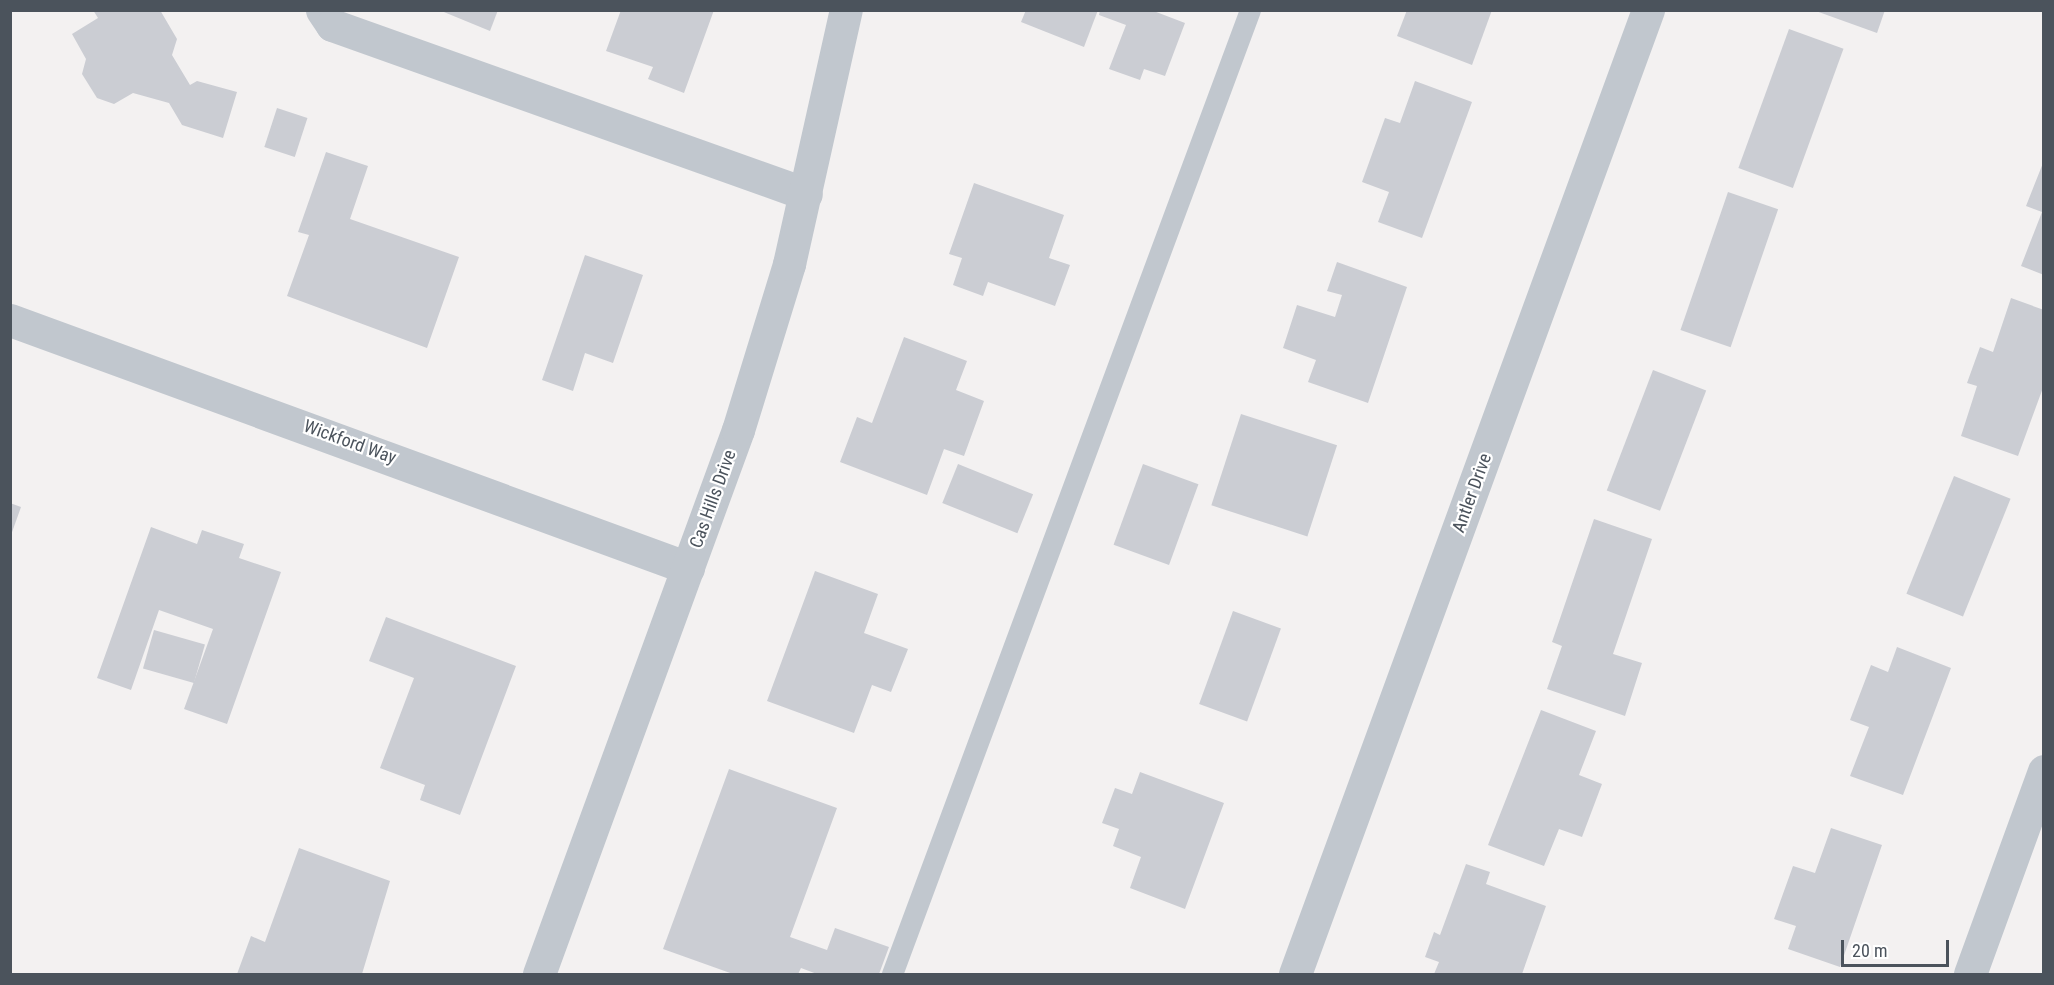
<!DOCTYPE html>
<html>
<head>
<meta charset="utf-8">
<style>
	body { margin:0 }
	#map { position:relative; width:2054px; height:985px; overflow:hidden; background:#f3f1f1; font-family:"Roboto Condensed",sans-serif }
	div>[style] { position:absolute }
	.building>* { inset:0; background:#cbcdd3; transform-origin:0 0 }
	.service>* { height:21px; margin:-10.5px; padding:0 10.5px; transform-origin:10.5px; border-radius:10.5px; background:#c1c7ce }
	.minor>* { height:33px; margin:-16.5px; padding:0 16.5px; transform-origin:16.5px; border-radius:16.5px; background:#c1c7ce }
	.tertiary>* { height:33px; margin:-16.5px; padding:0 16.5px; transform-origin:16.5px; border-radius:16.5px; background:#c1c7ce }
	span { translate:-50% -50%; white-space:nowrap; text-align:center; line-height:1.15; -webkit-text-stroke:4.5px #fff; paint-order:stroke }
	.street-label { font-size:18px; color:#4b535c }
	.frame { position:absolute; inset:0; border:12px solid #4b535c; pointer-events:none }
	.scale { position:absolute; left:1841px; top:940px; width:108px; height:27px; box-sizing:border-box; border:3px solid #4b535c; border-top:0; padding-left:8px; font-size:18px; line-height:21px; white-space:nowrap; color:#4b535c; -webkit-text-stroke:4px #fff; paint-order:stroke }
</style>
</head>
<body>
<div id="map">
	<div class="building">
		<i style="clip-path:polygon(93px 10px,160px 10px,177px 39px,172px 55px,190px 85px,197px 81px,237px 92px,223px 138px,182px 125px,169px 103px,133px 93px,114px 104px,97px 98px,82px 74px,86px 59px,72px 34px,98px 18px)"></i>
		<i style="clip-path:polygon(439px 10px,498px 10px,490px 31px)"></i>
		<i style="clip-path:polygon(621px 10px,714px 10px,684px 93px,648px 79px,653px 67px,606px 51px)"></i>
		<i style="clip-path:polygon(1026px 10px,1098px 10px,1084px 47px,1021px 22px)"></i>
		<i style="clip-path:polygon(1100px 10px,1151px 10px,1185px 23px,1165px 76px,1144px 69px,1140px 80px,1109px 69px,1126px 25px,1099px 15px)"></i>
		<i style="clip-path:polygon(1407px 10px,1492px 10px,1472px 65px,1397px 36px)"></i>
		<i style="clip-path:polygon(1813px 10px,1885px 10px,1877px 33px)"></i>
		<i style="left:1789px;top:29px;width:58px;height:148px;rotate:20deg"></i>
		<i style="clip-path:polygon(1415px 81px,1472px 102px,1422px 238px,1378px 222px,1389px 192px,1362px 182px,1385px 118px,1400px 123px)"></i>
		<i style="left:277px;top:108px;width:32px;height:41px;rotate:18deg"></i>
		<i style="clip-path:polygon(326px 152px,368px 166px,350px 219px,459px 257px,427px 348px,287px 296px,309px 235px,298px 232px)"></i>
		<i style="clip-path:polygon(2043px 163px,2044px 163px,2044px 275px,2021px 266px,2042px 212px,2026px 206px)"></i>
		<i style="clip-path:polygon(974px 183px,1064px 215px,1049px 258px,1070px 265px,1055px 306px,988px 282px,983px 296px,953px 285px,962px 258px,949px 254px)"></i>
		<i style="left:1728px;top:192px;width:53px;height:146px;rotate:19deg"></i>
		<i style="clip-path:polygon(585px 255px,643px 275px,613px 363px,585px 353px,573px 391px,542px 380px)"></i>
		<i style="clip-path:polygon(1337px 262px,1407px 287px,1368px 403px,1308px 382px,1316px 360px,1283px 348px,1297px 305px,1335px 317px,1342px 295px,1327px 291px)"></i>
		<i style="clip-path:polygon(2011px 298px,2044px 310px,2044px 385px,2018px 456px,1961px 436px,1977px 386px,1967px 383px,1980px 347px,1993px 352px)"></i>
		<i style="clip-path:polygon(904px 337px,967px 361px,956px 390px,984px 401px,964px 456px,944px 449px,927px 495px,840px 462px,857px 417px,872px 423px)"></i>
		<i style="left:1653px;top:370px;width:57px;height:129px;rotate:21deg"></i>
		<i style="left:1241px;top:414px;width:101px;height:96px;rotate:18deg"></i>
		<i style="left:958px;top:464px;width:81px;height:42px;rotate:22deg"></i>
		<i style="left:1143px;top:464px;width:59px;height:86px;rotate:20deg"></i>
		<i style="left:1954px;top:476px;width:61px;height:127px;rotate:22deg"></i>
		<i style="clip-path:polygon(10px 503px,21px 507px,11px 535px,10px 535px)"></i>
		<i style="clip-path:polygon(1594px 519px,1652px 539px,1613px 654px,1642px 663px,1625px 716px,1547px 689px,1562px 646px,1552px 642px)"></i>
		<i style="clip-path:polygon(151px 527px,197px 544px,202px 530px,244px 544px,239px 558px,281px 572px,227px 724px,184px 709px,213px 629px,159px 610px,131px 690px,97px 678px)"></i>
		<i style="clip-path:polygon(815px 571px,878px 594px,864px 633px,908px 649px,891px 692px,872px 685px,854px 733px,767px 701px)"></i>
		<i style="left:1233px;top:611px;width:51px;height:99px;rotate:20deg"></i>
		<i style="clip-path:polygon(386px 617px,516px 666px,460px 815px,420px 800px,425px 785px,380px 768px,414px 678px,369px 661px)"></i>
		<i style="left:154px;top:630px;width:53px;height:40px;rotate:16deg"></i>
		<i style="clip-path:polygon(1897px 647px,1951px 668px,1903px 795px,1850px 776px,1869px 727px,1850px 720px,1871px 665px,1888px 672px)"></i>
		<i style="clip-path:polygon(1541px 710px,1596px 731px,1579px 775px,1602px 784px,1582px 837px,1559px 829px,1544px 866px,1488px 845px)"></i>
		<i style="clip-path:polygon(729px 769px,837px 808px,790px 937px,827px 950px,835px 928px,889px 947px,879px 974px,817px 974px,801px 968px,798px 974px,733px 974px,663px 949px)"></i>
		<i style="clip-path:polygon(1140px 772px,1224px 803px,1185px 909px,1130px 888px,1141px 857px,1113px 846px,1119px 829px,1102px 823px,1115px 788px,1132px 794px)"></i>
		<i style="clip-path:polygon(1831px 828px,1882px 845px,1840px 967px,1788px 949px,1796px 926px,1774px 919px,1793px 866px,1815px 873px)"></i>
		<i style="clip-path:polygon(299px 848px,390px 881px,362px 974px,237px 974px,251px 936px,265px 942px)"></i>
		<i style="clip-path:polygon(1466px 864px,1490px 872px,1486px 884px,1546px 906px,1522px 974px,1434px 974px,1439px 962px,1425px 957px,1434px 932px,1440px 935px)"></i>
	</div>
	<div class="service">
		<i style="left:892px;top:974px;width:1028px;rotate:-69.63deg"></i>
	</div>
	<div class="minor">
		<i style="left:322px;top:10px;width:18px;rotate:56deg"></i>
		<i style="left:332px;top:25px;width:503px;rotate:19.62deg"></i>
		<i style="left:10px;top:320px;width:722px;rotate:20.09deg"></i>
		<i style="left:539px;top:974px;width:579px;rotate:-69.91deg"></i>
		<i style="left:738px;top:430px;width:174px;rotate:-72.9deg"></i>
		<i style="left:789px;top:264px;width:260px;rotate:-77.4deg"></i>
		<i style="left:1970px;top:974px;width:216px;rotate:-70deg"></i>
	</div>
	<div class="tertiary">
		<i style="left:1295px;top:974px;width:1027px;rotate:-69.89deg"></i>
	</div>
	<div class="street-label">
		<span style="left:350px;top:442px;rotate:20deg">Wickford Way</span>
		<span style="left:1472px;top:493px;rotate:-70deg">Antler Drive</span>
		<span style="left:713px;top:499px;rotate:-70deg">Cas Hills Drive</span>
	</div>
	<div class="frame"></div>
	<div class="scale">20 m</div>
</div>
</body>
</html>
